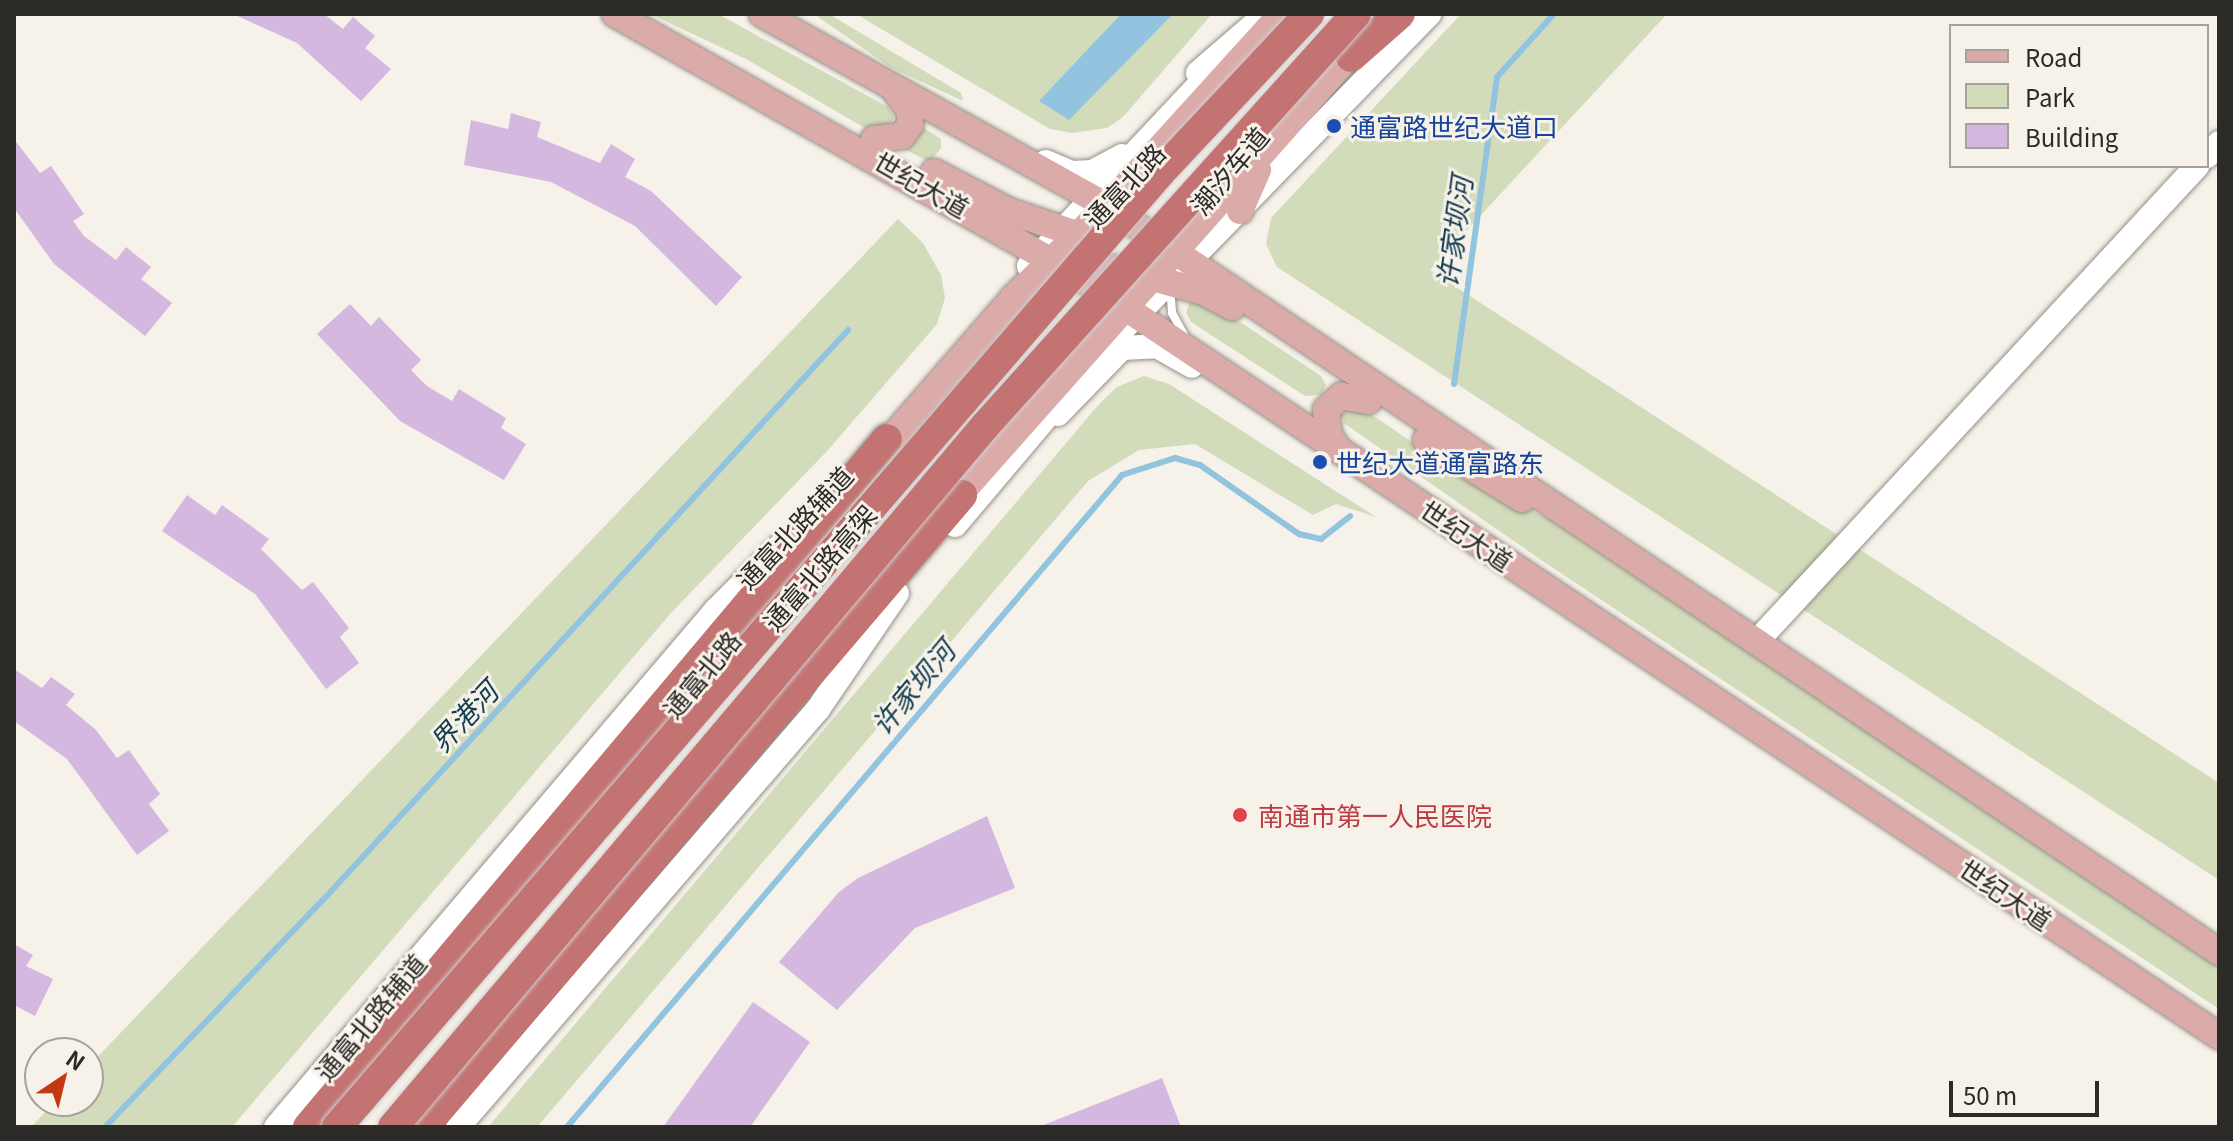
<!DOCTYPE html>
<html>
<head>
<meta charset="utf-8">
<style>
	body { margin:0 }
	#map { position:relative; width:2233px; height:1141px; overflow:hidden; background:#f6f1e9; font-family:Georgia,"Noto Sans SC",serif }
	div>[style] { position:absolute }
	.green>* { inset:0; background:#d3dcba }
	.water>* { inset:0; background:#93c4df }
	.stream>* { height:6px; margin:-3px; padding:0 3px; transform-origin:3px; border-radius:3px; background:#93c4df }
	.building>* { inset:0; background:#d5b8e0 }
	.roads { filter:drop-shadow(0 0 2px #949088) drop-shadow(0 0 2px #949088) }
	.lane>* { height:8px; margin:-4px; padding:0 4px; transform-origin:4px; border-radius:4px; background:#fff }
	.secondary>* { height:24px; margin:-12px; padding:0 12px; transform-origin:12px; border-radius:12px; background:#fff }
	.primary>* { height:26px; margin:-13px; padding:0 13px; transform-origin:13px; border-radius:13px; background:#dbabaa }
	.highway>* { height:30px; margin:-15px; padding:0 15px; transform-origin:15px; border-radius:15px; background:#c37371 }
	.bridges { filter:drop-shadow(0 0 2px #d1d0d0) drop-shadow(0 0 2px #d1d0d0) }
	.highway-bridge>* { height:30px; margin:-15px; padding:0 15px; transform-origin:15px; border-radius:15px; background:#c37371 }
	.dots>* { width:22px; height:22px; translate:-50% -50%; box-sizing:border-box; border:4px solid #f6f1e9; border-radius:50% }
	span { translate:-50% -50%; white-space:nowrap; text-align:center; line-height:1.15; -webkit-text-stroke:6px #f6f1e9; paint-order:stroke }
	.transit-label { font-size:26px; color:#164399 }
	.left { translate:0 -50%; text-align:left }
	.street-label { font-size:26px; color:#2c2b28 }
	.health-label { font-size:26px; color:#be3a42 }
	.water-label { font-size:28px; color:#133d50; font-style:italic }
	.frame { position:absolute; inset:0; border:16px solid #2c2b28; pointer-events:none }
	.legend { position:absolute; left:1949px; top:24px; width:260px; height:144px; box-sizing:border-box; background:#f6f1e9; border:2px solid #a5a29c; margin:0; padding:10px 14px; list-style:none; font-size:24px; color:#2c2b28 }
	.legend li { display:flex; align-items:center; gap:16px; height:40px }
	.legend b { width:40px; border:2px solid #a5a29c }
	.north { position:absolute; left:24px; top:1037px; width:80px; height:80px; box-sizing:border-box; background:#f6f1e9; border:2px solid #a5a29c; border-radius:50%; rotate:35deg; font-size:22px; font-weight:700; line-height:32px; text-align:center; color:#2c2b28 }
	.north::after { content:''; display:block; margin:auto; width:28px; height:36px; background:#c33a12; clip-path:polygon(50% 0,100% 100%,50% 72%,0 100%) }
	.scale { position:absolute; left:1949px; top:1081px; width:150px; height:36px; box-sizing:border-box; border:4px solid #2c2b28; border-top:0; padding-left:10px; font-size:24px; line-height:28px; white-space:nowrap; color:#2c2b28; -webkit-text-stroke:6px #f6f1e9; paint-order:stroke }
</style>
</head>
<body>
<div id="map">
	<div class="green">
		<i style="clip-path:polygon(650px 14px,718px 14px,888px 107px,894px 116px,888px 130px,872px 132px,746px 59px)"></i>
		<i style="clip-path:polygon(814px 14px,829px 14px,961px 93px,963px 101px,890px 67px)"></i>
		<i style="clip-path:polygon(856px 14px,1212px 14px,1123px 117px,1107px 128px,1072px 133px,1050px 129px)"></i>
		<i style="clip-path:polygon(1461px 14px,1667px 14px,1430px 270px,2219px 783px,2219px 880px,1277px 267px,1266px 244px,1271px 218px)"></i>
		<i style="clip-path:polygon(921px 126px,941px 139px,941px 148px,930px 162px,906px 150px)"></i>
		<i style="clip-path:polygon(898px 219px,923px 243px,941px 275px,945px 298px,937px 324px,828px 450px,670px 614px,232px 1127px,31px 1127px,56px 1101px,88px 1101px,88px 1067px)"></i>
		<i style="clip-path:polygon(1207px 300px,1321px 376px,1326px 385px,1322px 395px,1305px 396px,1191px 322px,1186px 313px,1190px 302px)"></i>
		<i style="clip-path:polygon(1144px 376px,1169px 384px,1376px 517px,1336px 504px,1313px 515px,1195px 444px,1139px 450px,1088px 481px,537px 1127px,488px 1127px,1100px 403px,1117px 387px)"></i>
		<i style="clip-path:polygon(1359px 406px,1459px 474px,1552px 521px,2219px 965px,2219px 1009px,1541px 560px,1345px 424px,1341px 415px)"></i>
	</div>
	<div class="water">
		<i style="clip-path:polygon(1121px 14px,1173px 14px,1069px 120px,1039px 101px)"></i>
	</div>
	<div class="stream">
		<i style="left:1454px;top:384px;width:310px;rotate:-82deg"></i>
		<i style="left:1497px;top:77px;width:85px;rotate:-47.9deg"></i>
		<i style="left:105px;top:1127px;width:315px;rotate:-46.2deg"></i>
		<i style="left:323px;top:900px;width:775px;rotate:-47.35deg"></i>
		<i style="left:567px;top:1127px;width:856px;rotate:-49.59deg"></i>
		<i style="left:1122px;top:475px;width:56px;rotate:-17.8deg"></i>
		<i style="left:1175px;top:458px;width:26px;rotate:16deg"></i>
		<i style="left:1200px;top:465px;width:121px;rotate:34.9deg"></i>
		<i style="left:1299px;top:534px;width:23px;rotate:13deg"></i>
		<i style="left:1321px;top:539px;width:37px;rotate:-38deg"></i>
	</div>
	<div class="building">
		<i style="clip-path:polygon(233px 14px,324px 14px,343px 29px,353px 17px,375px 36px,365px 48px,391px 69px,361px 101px,297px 43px)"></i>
		<i style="clip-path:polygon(511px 113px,541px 122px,537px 137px,600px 163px,611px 144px,635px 159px,625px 177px,651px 191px,742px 277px,716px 306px,635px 226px,551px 182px,464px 165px,471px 120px,508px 129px)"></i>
		<i style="clip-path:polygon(14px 139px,40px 173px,51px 166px,84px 214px,73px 221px,84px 236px,116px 260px,126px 247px,151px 267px,141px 279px,172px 303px,145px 336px,54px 264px,14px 208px)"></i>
		<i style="clip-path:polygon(350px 304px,371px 326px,379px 317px,421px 360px,411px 370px,427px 386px,452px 401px,459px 389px,506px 418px,501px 428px,526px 444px,504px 480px,400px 421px,317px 334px)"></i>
		<i style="clip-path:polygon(187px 495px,215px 515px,222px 505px,269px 539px,261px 549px,302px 590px,313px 582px,349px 628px,340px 637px,359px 663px,326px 689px,255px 594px,162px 531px)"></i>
		<i style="clip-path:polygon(14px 669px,42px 688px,51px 677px,75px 694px,66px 705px,96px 730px,117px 758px,129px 750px,160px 794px,149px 804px,169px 831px,137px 855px,67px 759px,14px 721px)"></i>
		<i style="clip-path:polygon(987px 816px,1015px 888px,915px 928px,837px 1010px,779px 962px,839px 892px,858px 878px)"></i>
		<i style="clip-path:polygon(14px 944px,33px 955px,26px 966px,53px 979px,35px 1016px,14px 1005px)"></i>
		<i style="clip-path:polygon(753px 1002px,810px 1042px,750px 1127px,663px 1127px)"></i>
		<i style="clip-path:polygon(1162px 1078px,1181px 1127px,1041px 1127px,1041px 1126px)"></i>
	</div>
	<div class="roads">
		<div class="lane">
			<i style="left:1170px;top:288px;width:25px;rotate:85deg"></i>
			<i style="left:1172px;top:313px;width:29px;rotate:61deg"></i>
		</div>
		<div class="secondary">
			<i style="left:1198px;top:73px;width:90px;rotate:-40.9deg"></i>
			<i style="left:2207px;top:156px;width:18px;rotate:-47deg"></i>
			<i style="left:1046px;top:162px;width:28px;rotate:23deg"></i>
			<i style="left:1072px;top:173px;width:20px;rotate:-3deg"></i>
			<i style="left:1092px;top:172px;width:34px;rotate:-28deg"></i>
			<i style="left:1029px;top:266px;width:274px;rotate:-46.8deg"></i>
			<i style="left:1124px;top:328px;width:438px;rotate:-45.8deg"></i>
			<i style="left:1058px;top:414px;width:92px;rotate:-45.9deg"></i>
			<i style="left:1122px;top:348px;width:35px;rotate:-3deg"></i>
			<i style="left:1157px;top:346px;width:40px;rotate:29.7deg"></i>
			<i style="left:955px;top:525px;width:167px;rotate:-49.8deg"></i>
			<i style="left:1759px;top:639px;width:645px;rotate:-47.2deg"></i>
			<i style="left:276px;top:1127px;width:679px;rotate:-49.6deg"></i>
			<i style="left:716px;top:610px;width:96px;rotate:-45deg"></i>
			<i style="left:458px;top:1127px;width:552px;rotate:-49.26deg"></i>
			<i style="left:818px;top:709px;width:140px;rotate:-55.7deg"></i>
		</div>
		<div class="primary">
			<i style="left:615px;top:14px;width:526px;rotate:29.49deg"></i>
			<i style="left:1073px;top:273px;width:1377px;rotate:33.66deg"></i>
			<i style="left:762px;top:14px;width:395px;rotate:29.1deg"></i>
			<i style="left:1107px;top:206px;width:1339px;rotate:33.86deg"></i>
			<i style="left:874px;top:139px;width:28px;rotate:-6deg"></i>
			<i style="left:902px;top:136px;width:14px;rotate:-54deg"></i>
			<i style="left:910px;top:125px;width:14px;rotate:-90deg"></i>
			<i style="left:910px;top:111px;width:27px;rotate:-126deg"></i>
			<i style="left:934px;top:172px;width:85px;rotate:27.5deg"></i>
			<i style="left:1009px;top:211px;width:83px;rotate:18.9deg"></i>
			<i style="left:1240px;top:211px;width:45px;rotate:-66.3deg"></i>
			<i style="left:1067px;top:274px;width:47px;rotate:-7.3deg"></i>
			<i style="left:1114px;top:268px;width:93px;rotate:14.9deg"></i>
			<i style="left:1204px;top:292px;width:32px;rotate:28deg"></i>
			<i style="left:1426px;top:440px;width:113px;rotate:31.6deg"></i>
			<i style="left:1338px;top:449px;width:17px;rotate:-123deg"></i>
			<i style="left:1329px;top:435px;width:25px;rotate:-97deg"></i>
			<i style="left:1326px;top:410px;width:21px;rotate:-43deg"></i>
			<i style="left:1341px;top:396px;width:28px;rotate:10deg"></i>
			<i style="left:875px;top:457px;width:211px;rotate:-49deg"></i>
			<i style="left:1013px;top:298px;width:132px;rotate:-44.4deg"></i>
			<i style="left:1107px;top:206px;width:259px;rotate:-47.8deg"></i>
			<i style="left:947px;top:509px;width:624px;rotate:-48.44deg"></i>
		</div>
		<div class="highway">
			<i style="left:1351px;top:57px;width:65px;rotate:-41.3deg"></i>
			<i style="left:308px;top:1127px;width:899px;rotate:-49.92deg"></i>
			<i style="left:424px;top:1127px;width:830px;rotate:-49.59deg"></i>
		</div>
	</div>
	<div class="bridges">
		<div class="highway-bridge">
			<i style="left:337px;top:1127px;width:1259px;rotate:-49.22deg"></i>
			<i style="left:1159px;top:174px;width:219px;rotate:-46.8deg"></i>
			<i style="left:393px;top:1127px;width:918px;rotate:-49.82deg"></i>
			<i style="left:985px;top:426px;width:554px;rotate:-48deg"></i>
		</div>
	</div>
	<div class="dots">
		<i style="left:1334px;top:126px;background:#1a4fb4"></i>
		<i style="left:1320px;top:462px;background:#1a4fb4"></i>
		<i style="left:1240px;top:815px;background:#e0444e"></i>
	</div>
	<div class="transit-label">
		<span class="left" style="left:1350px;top:126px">通富路世纪大道口</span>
		<span class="left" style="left:1336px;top:462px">世纪大道通富路东</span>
	</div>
	<div class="street-label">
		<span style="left:1229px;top:170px;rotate:-50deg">潮汐车道</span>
		<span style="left:922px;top:184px;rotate:30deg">世纪大道</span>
		<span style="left:1124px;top:185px;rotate:-47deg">通富北路</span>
		<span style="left:794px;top:527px;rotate:-47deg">通富北路辅道</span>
		<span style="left:1467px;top:535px;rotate:34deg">世纪大道</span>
		<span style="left:819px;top:567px;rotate:-49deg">通富北路高架</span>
		<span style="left:701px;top:674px;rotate:-50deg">通富北路</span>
		<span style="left:2006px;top:894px;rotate:34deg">世纪大道</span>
		<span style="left:370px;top:1017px;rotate:-50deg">通富北路辅道</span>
	</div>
	<div class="health-label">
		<span class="left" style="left:1258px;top:815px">南通市第一人民医院</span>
	</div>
	<div class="water-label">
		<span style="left:1453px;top:232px;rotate:-82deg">许家坝河</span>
		<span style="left:912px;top:687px;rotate:-50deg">许家坝河</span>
		<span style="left:463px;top:716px;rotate:-47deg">界港河</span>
	</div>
	<div class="frame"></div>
	<ul class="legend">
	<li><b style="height:10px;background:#dbabaa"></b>Road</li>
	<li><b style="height:22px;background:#d3dcba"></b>Park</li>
	<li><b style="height:22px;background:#d5b8e0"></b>Building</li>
	</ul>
	<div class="north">N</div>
	<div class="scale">50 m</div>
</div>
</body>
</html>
